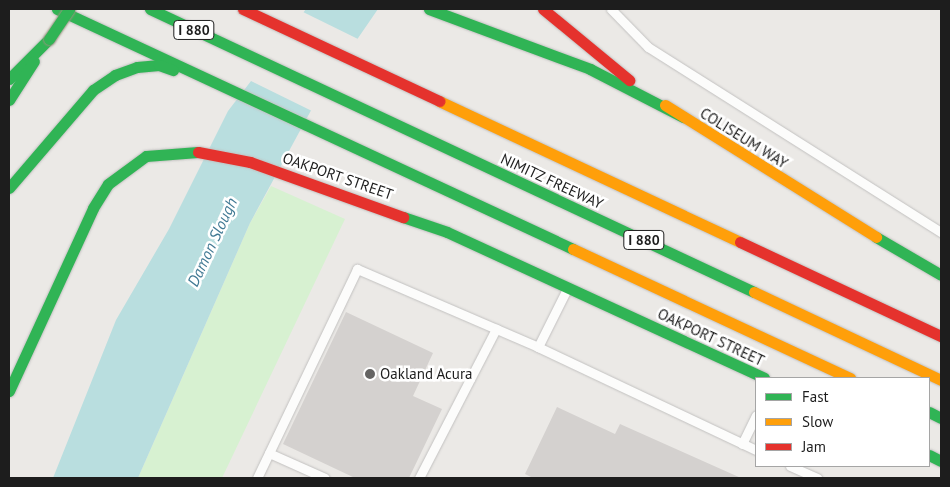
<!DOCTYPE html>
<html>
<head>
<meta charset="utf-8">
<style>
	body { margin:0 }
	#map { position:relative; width:950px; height:487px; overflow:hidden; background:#ebe9e6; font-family:"PT Sans",sans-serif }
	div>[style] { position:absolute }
	.park>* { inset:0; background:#d7f1d1 }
	.water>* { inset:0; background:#b9dedf }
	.pier>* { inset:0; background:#ebe9e6 }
	.building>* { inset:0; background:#d4d1cf }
	.roads { filter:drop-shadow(0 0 1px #c2c1c0) drop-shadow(0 0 1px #c2c1c0) }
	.lane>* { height:9px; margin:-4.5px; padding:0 4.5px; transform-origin:4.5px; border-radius:4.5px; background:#fcfcfb }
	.fast>* { height:11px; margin:-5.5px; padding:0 5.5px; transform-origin:5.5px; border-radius:5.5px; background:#30b455 }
	.slow>* { height:11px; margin:-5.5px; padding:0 5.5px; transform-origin:5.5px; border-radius:5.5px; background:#ff9f0a }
	.jam>* { height:11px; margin:-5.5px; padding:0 5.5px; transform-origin:5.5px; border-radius:5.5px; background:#e5322d }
	.bridges { filter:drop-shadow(0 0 1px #95937e) drop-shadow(0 0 1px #95937e) }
	.fast-bridge>* { height:11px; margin:-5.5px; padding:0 5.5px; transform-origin:5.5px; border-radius:5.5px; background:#30b455 }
	.dots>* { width:14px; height:14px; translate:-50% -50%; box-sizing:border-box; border:2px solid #fff; border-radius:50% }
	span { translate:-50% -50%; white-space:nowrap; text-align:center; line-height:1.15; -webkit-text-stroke:5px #fff; paint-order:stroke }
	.shield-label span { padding:1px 4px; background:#fff; border:1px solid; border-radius:4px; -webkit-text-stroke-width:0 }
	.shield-label { font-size:14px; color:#1d1d1d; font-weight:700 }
	.street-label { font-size:15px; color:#1d1d1d }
	.poi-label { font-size:15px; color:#1d1d1d }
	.left { translate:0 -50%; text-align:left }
	.water-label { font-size:16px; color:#427a94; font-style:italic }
	.frame { position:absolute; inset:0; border:10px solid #1d1d1d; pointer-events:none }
	.legend { position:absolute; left:755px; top:377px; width:175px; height:90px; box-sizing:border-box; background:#fff; border:1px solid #a5a5a5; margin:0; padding:6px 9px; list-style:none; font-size:15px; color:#1d1d1d }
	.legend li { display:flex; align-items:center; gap:10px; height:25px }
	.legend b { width:25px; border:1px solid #a5a5a5 }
</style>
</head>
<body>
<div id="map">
	<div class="park">
		<i style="clip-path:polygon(271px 186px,345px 219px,222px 478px,138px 478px,250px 223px)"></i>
	</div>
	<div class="water">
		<i style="clip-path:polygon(306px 9px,378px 9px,321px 92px,250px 223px,138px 478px,53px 478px,116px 320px,169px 229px,228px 111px)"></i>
	</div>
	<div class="pier">
		<i style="clip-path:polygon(301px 11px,358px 39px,314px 112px,249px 80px)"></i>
	</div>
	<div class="building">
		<i style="clip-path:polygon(346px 312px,433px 353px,413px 396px,442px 409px,409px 478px,355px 478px,283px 444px)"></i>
		<i style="clip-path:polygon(557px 407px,615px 434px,620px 424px,741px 478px,533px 478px,525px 474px)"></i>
	</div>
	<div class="roads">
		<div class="lane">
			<i style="left:611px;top:9px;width:53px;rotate:45.8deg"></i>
			<i style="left:648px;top:47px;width:347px;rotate:32.3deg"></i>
			<i style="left:538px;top:347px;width:65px;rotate:-63.4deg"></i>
			<i style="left:742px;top:444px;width:32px;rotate:-64deg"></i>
			<i style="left:269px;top:453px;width:61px;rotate:24.1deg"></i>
			<i style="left:790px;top:466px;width:30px;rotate:24deg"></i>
			<i style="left:257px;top:478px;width:232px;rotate:-64.4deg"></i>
			<i style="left:357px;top:269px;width:197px;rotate:23.3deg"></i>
			<i style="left:538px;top:347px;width:241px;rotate:25.3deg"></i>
			<i style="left:419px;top:478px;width:168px;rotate:-62.7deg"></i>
		</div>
		<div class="fast">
			<i style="left:57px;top:9px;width:569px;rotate:24.94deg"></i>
			<i style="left:150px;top:9px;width:667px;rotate:25.11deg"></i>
			<i style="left:429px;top:9px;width:172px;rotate:20.4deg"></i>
			<i style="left:590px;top:69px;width:105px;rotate:27.3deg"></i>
			<i style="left:9px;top:79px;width:57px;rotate:-45deg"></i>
			<i style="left:9px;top:100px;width:46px;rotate:-57.3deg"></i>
			<i style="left:9px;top:188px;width:129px;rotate:-49.4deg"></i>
			<i style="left:93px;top:90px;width:27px;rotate:-34deg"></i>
			<i style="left:115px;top:75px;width:23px;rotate:-20deg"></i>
			<i style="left:137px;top:67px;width:22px;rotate:-5deg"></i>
			<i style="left:159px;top:65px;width:15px;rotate:20deg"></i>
			<i style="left:403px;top:217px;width:46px;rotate:18.8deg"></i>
			<i style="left:447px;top:232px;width:349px;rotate:24.7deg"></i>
			<i style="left:876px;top:237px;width:75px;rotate:30.3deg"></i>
			<i style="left:9px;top:391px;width:201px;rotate:-65.3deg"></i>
			<i style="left:93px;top:208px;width:28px;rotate:-58deg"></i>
			<i style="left:108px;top:184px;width:47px;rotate:-36.4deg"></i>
			<i style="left:146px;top:156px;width:52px;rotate:-4.4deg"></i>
			<i style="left:929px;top:412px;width:13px;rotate:27deg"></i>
			<i style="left:929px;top:455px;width:13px;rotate:27deg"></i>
		</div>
		<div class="slow">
			<i style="left:439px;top:101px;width:332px;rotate:25.1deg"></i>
			<i style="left:665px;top:105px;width:249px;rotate:32deg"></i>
			<i style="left:573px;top:249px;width:306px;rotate:25deg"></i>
			<i style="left:754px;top:292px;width:207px;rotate:25.2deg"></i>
		</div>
		<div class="jam">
			<i style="left:243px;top:9px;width:217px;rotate:25.1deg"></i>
			<i style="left:543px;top:9px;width:112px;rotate:39.5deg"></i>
			<i style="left:198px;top:152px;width:53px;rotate:10.9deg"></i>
			<i style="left:250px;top:162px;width:163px;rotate:19.8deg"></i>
			<i style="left:740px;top:242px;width:222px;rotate:25.1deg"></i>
		</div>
	</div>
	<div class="bridges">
		<div class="fast-bridge">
			<i style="left:49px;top:39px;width:36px;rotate:-56deg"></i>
		</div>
	</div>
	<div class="dots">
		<i style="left:370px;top:374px;background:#656463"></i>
	</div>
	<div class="shield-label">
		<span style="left:194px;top:30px">I 880</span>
		<span style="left:644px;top:240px">I 880</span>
	</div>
	<div class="street-label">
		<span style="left:744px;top:138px;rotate:32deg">COLISEUM WAY</span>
		<span style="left:338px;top:176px;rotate:19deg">OAKPORT STREET</span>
		<span style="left:552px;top:181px;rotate:25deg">NIMITZ FREEWAY</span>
		<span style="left:711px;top:337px;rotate:25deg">OAKPORT STREET</span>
	</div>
	<div class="poi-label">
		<span class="left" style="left:380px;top:374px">Oakland Acura</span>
	</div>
	<div class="water-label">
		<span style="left:212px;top:242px;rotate:-65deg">Damon Slough</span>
	</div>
	<div class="frame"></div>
	<ul class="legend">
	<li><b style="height:6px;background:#30b455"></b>Fast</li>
	<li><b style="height:6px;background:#ff9f0a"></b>Slow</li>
	<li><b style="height:6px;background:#e5322d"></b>Jam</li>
	</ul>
</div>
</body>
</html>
